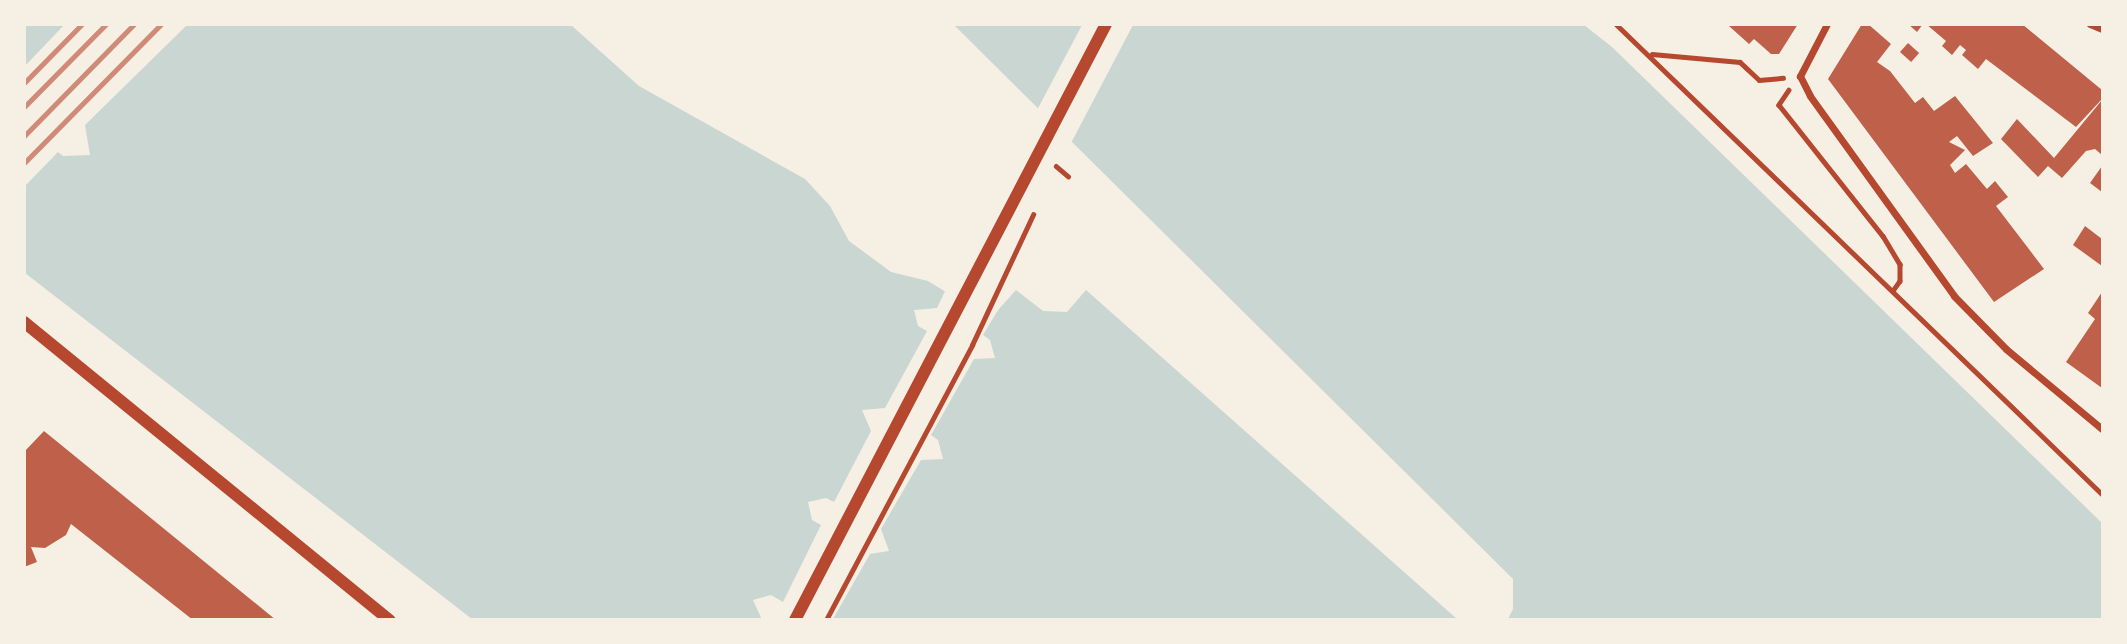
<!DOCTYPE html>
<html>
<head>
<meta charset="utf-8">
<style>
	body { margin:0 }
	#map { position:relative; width:2127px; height:644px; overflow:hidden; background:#f6efe4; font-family:Rubik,sans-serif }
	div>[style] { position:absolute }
	.water>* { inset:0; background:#c9d6d2 }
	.pier>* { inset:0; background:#f6efe4 }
	.building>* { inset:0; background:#bf614a; transform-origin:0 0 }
	.path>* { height:4.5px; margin:-2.25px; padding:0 2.25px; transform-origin:2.25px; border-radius:2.25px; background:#b5482f }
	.minor>* { height:7px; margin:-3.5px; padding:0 3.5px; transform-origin:3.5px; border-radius:3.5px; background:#b5482f }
	.tertiary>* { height:12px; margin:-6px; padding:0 6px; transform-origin:6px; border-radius:6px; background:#b5482f }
	.rail>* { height:5px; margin:-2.5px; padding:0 2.5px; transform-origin:2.5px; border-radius:2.5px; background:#cf8b77 }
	span { translate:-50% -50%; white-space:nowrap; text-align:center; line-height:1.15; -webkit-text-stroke:5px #f6efe4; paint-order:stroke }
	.frame { position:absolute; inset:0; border:26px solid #f6efe4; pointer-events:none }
</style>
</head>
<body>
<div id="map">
	<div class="water">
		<i style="clip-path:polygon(25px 25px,571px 25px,639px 86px,805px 179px,830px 206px,849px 241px,891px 272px,928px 281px,990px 319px,1016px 290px,1043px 311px,1067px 312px,1086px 290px,1457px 619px,472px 619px,25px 273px)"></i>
		<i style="clip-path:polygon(954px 25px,1584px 25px,1612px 47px,2102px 523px,2102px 619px,1508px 619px,1513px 609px,1513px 579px)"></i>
	</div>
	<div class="pier">
		<i style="clip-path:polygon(65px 24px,187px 25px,85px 125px,90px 155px,63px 156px,58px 152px,25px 186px,25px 66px)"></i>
		<i style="clip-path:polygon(1082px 25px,1133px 25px,1070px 145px,1036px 112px)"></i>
		<i style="clip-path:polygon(947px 287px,990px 315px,1007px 295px,983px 335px,990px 340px,995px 358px,974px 359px,931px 435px,938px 440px,943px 459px,921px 460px,881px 529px,889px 551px,870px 554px,833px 619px,762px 620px,753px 600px,771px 595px,783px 602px,821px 525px,812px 520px,808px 502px,826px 498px,834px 502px,871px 431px,862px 410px,885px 408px,927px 331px,918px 326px,914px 310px,937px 308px)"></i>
	</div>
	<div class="building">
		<i style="clip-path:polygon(1798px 24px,1779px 54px,1771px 54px,1754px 39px,1749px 44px,1729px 26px)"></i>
		<i style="clip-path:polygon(1862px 24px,1868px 24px,1891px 44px,1877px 62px,1890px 71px,1915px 103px,1923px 97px,1934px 111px,1955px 96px,1993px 143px,1973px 156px,1957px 136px,1949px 142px,1965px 150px,1950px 165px,1955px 173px,1966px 164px,1987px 189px,1995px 181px,2008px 197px,1996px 206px,2044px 269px,1994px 302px,1828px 79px)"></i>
		<i style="clip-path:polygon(1908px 24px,1923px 24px,1917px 32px)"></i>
		<i style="clip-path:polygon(1926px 24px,2022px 24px,2102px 90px,2102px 99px,2076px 127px,1986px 59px,1978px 69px,1962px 55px,1966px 50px,1960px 45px,1952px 55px,1942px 46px,1946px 41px)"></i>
		<i style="left:1908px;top:43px;width:15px;height:12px;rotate:42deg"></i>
		<i style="clip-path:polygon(2102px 100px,2102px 155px,2095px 149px,2086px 151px,2062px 178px,2048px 166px,2038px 177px,2001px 139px,2017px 119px,2054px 158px)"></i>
		<i style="clip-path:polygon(2102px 166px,2102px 192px,2090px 183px)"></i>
		<i style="clip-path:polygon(2085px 226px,2102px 239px,2102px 266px,2073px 245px)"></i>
		<i style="clip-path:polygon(2102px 292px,2102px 388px,2066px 362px,2095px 319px,2088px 313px)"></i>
		<i style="clip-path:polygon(44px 431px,276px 620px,193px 620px,71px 524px,66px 535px,45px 548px,31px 547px,37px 562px,24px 567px,24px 452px)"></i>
	</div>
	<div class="path">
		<i style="left:1616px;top:24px;width:676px;rotate:44.04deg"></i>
		<i style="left:1652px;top:54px;width:88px;rotate:5.2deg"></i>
		<i style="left:1740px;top:62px;width:26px;rotate:43deg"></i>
		<i style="left:1759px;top:80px;width:24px;rotate:-5deg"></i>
		<i style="left:1789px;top:90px;width:18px;rotate:124deg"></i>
		<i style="left:1779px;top:105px;width:167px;rotate:51.6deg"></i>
		<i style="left:1883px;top:236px;width:33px;rotate:59deg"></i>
		<i style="left:1900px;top:264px;width:17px;rotate:90deg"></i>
		<i style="left:1900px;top:281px;width:12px;rotate:125deg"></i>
		<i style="left:1056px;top:166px;width:16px;rotate:40deg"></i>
		<i style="left:826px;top:620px;width:311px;rotate:-62deg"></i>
		<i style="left:972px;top:345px;width:144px;rotate:-64.9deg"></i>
	</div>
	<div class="minor">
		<i style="left:1827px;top:24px;width:59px;rotate:117.4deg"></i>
		<i style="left:1800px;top:76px;width:22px;rotate:63deg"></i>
		<i style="left:1810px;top:96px;width:246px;rotate:54.2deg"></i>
		<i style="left:1954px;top:296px;width:74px;rotate:45.5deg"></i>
		<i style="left:2006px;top:349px;width:125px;rotate:39.8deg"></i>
		<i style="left:2090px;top:24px;width:13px;rotate:23deg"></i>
	</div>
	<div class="tertiary">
		<i style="left:24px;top:322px;width:472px;rotate:39.2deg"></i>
		<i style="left:795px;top:620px;width:672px;rotate:-62.44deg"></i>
	</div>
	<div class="rail">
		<i style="left:24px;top:83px;width:83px;rotate:-45.5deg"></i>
		<i style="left:24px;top:107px;width:117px;rotate:-45.3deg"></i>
		<i style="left:24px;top:136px;width:157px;rotate:-45.5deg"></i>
		<i style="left:24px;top:163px;width:195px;rotate:-45.4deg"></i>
	</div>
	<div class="frame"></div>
</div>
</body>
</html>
